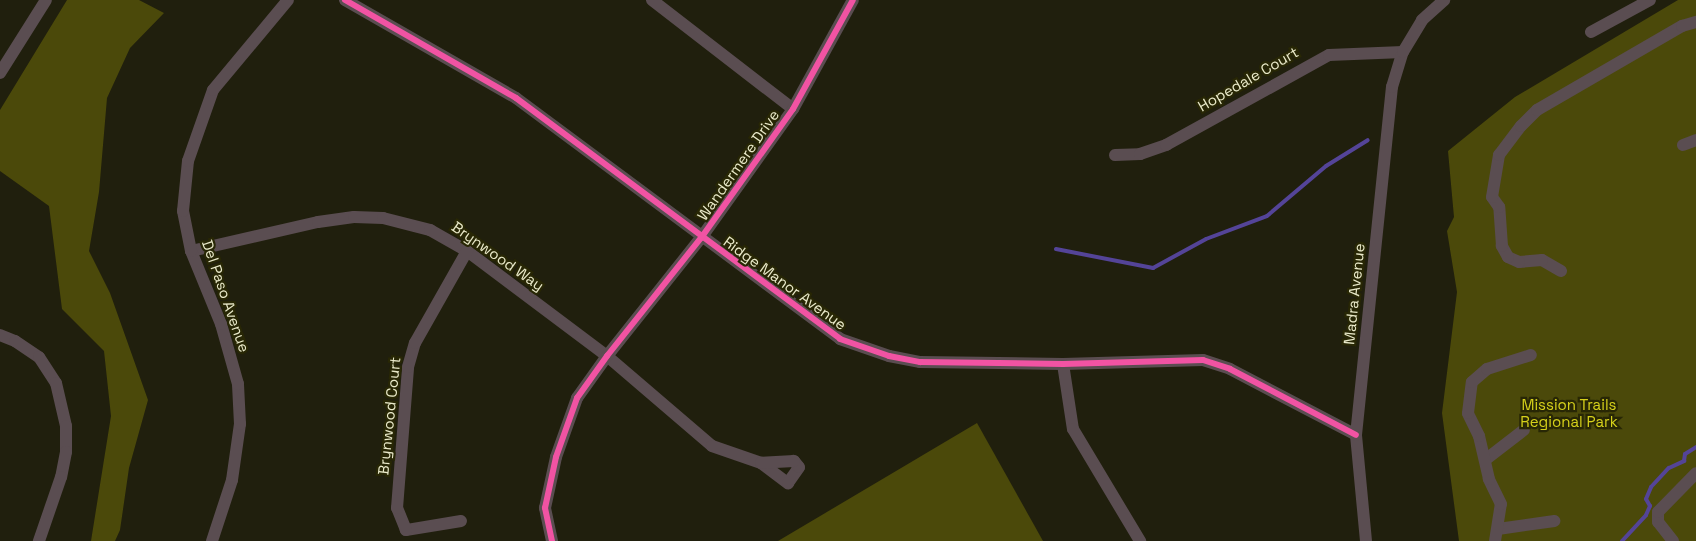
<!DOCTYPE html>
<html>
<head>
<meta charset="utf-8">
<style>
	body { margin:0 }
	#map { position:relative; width:1696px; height:541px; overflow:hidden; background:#201f0d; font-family:"Space Grotesk",sans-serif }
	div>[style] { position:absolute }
	.green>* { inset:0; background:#4b490a }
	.stream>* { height:4px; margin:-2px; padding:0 2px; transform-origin:2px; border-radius:2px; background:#544498 }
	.minor>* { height:12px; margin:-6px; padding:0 6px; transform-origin:6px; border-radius:6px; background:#5a4d51 }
	.cycleway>* { height:6px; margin:-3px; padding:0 3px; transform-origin:3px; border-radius:3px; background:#f153a3 }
	span { translate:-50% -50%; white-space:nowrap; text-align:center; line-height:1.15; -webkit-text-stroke:4.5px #282705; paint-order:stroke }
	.street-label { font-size:15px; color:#eaeaca }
	.park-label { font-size:15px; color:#d6d11b }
</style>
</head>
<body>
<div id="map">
	<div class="green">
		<i style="clip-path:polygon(67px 0,139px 0,164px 13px,130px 48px,107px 98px,99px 192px,89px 251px,110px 293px,148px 400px,129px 468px,120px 530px,115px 541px,91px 541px,111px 416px,104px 351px,62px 309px,49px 206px,0 171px,0 110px)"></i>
		<i style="clip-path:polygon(1678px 0,1696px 0,1696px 541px,1459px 541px,1442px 413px,1457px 292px,1447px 231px,1454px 217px,1448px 151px,1515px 97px)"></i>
		<i style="clip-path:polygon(977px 423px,1043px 541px,778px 541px)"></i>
	</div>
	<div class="stream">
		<i style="left:1056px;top:249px;width:99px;rotate:11.1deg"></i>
		<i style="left:1153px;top:268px;width:60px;rotate:-28.7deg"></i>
		<i style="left:1206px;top:239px;width:65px;rotate:-20.7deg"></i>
		<i style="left:1267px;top:216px;width:77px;rotate:-40.3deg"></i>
		<i style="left:1326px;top:166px;width:49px;rotate:-31.8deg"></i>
		<i style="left:1622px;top:541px;width:35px;rotate:-47deg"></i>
		<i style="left:1646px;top:515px;width:10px;rotate:-66deg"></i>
		<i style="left:1650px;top:506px;width:8px;rotate:-120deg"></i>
		<i style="left:1646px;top:499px;width:13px;rotate:-67deg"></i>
		<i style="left:1651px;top:487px;width:26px;rotate:-47deg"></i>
		<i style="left:1669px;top:468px;width:17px;rotate:-25deg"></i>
		<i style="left:1684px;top:461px;width:7px;rotate:-82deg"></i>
		<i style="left:1685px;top:454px;width:13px;rotate:-32deg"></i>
	</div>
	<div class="minor">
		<i style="left:345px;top:0;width:197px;rotate:29.8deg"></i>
		<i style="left:516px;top:98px;width:404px;rotate:36.6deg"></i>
		<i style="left:840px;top:339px;width:52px;rotate:19.1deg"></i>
		<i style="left:889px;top:356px;width:32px;rotate:11deg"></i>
		<i style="left:920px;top:362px;width:143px;rotate:0.8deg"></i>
		<i style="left:1063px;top:364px;width:140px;rotate:-1.6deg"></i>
		<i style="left:1203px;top:360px;width:28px;rotate:18deg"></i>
		<i style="left:1230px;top:369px;width:142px;rotate:27.6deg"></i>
		<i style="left:652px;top:0;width:178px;rotate:37.7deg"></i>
		<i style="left:1591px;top:32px;width:67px;rotate:-28.5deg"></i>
		<i style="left:0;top:73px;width:86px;rotate:-57.8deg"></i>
		<i style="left:1683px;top:145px;width:14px;rotate:-21deg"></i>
		<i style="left:1115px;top:155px;width:25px;rotate:-2deg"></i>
		<i style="left:1140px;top:154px;width:28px;rotate:-19deg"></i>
		<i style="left:1166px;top:145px;width:186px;rotate:-28.9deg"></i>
		<i style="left:1329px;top:55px;width:74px;rotate:-2.3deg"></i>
		<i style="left:191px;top:251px;width:130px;rotate:-12.9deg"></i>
		<i style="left:318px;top:222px;width:36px;rotate:-8deg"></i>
		<i style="left:354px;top:217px;width:29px;rotate:2deg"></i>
		<i style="left:383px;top:218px;width:49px;rotate:14.3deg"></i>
		<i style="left:430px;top:230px;width:43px;rotate:29.6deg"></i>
		<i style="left:467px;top:251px;width:175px;rotate:36.9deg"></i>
		<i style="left:607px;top:356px;width:138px;rotate:40.6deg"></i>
		<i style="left:712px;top:446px;width:52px;rotate:19.1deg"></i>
		<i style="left:761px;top:463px;width:34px;rotate:37deg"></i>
		<i style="left:788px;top:483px;width:19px;rotate:-55deg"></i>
		<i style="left:799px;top:467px;width:8px;rotate:-130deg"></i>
		<i style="left:794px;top:461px;width:33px;rotate:177deg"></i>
		<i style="left:1561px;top:271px;width:22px;rotate:-150deg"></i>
		<i style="left:1542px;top:260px;width:23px;rotate:175deg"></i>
		<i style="left:1519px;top:262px;width:12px;rotate:-156deg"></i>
		<i style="left:1508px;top:257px;width:13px;rotate:-119deg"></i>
		<i style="left:1502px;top:246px;width:39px;rotate:-94deg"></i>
		<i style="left:1499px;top:207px;width:12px;rotate:-125deg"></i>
		<i style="left:1492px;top:197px;width:43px;rotate:-80.5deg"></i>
		<i style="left:1499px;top:155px;width:36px;rotate:-53deg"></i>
		<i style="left:1521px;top:126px;width:23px;rotate:-45deg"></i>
		<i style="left:1537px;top:110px;width:168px;rotate:-30.1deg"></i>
		<i style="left:1682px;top:26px;width:15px;rotate:-16deg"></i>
		<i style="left:0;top:335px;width:16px;rotate:22deg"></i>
		<i style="left:15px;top:341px;width:29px;rotate:34deg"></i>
		<i style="left:39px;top:357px;width:31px;rotate:57deg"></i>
		<i style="left:56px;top:383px;width:44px;rotate:76.9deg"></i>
		<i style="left:66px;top:426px;width:26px;rotate:90deg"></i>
		<i style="left:66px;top:452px;width:25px;rotate:101deg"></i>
		<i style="left:61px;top:477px;width:68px;rotate:109deg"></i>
		<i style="left:1063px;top:364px;width:66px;rotate:81.3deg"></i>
		<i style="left:1073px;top:429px;width:131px;rotate:59.1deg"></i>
		<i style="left:1485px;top:460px;width:49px;rotate:-37.6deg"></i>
		<i style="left:461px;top:521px;width:56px;rotate:170.7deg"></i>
		<i style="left:406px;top:530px;width:24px;rotate:-112deg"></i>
		<i style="left:397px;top:508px;width:141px;rotate:-85.5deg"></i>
		<i style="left:408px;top:367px;width:25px;rotate:-74deg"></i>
		<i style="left:415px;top:343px;width:106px;rotate:-60.5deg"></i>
		<i style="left:1498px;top:529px;width:57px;rotate:-8.1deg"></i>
		<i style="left:212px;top:541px;width:64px;rotate:-71.8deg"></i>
		<i style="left:232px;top:480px;width:57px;rotate:-81.9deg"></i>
		<i style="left:240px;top:424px;width:40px;rotate:-92.9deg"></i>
		<i style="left:238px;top:384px;width:62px;rotate:-105.8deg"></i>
		<i style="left:221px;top:324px;width:79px;rotate:-112.3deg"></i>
		<i style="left:191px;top:251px;width:41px;rotate:-101.3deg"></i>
		<i style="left:183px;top:211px;width:50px;rotate:-84.3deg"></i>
		<i style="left:188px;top:161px;width:75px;rotate:-70.6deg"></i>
		<i style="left:213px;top:90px;width:117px;rotate:-50.2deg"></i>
		<i style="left:552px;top:541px;width:34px;rotate:-102deg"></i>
		<i style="left:545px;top:508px;width:52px;rotate:-77.8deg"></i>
		<i style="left:556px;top:457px;width:63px;rotate:-70.4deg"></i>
		<i style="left:577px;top:398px;width:52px;rotate:-54.5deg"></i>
		<i style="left:607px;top:356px;width:151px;rotate:-51.5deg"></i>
		<i style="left:701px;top:238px;width:158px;rotate:-54.5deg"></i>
		<i style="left:793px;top:109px;width:124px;rotate:-61.2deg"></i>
		<i style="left:1366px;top:541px;width:106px;rotate:-95.4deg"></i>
		<i style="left:1356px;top:435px;width:350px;rotate:-84.1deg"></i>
		<i style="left:1392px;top:87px;width:37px;rotate:-73deg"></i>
		<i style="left:1403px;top:52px;width:37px;rotate:-59deg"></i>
		<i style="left:1422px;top:20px;width:30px;rotate:-42deg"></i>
		<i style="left:1495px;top:541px;width:37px;rotate:-81deg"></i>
		<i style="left:1501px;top:504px;width:28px;rotate:-116deg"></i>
		<i style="left:1489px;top:479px;width:44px;rotate:-103.1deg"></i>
		<i style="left:1479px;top:436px;width:25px;rotate:-116deg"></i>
		<i style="left:1468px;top:413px;width:31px;rotate:-83deg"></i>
		<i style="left:1472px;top:382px;width:20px;rotate:-41deg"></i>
		<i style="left:1487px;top:369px;width:46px;rotate:-17.7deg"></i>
		<i style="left:1673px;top:541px;width:24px;rotate:-128deg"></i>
		<i style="left:1658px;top:522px;width:10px;rotate:-90deg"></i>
		<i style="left:1658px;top:512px;width:54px;rotate:-45.7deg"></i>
	</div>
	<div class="cycleway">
		<i style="left:345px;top:0;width:197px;rotate:29.8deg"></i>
		<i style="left:516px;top:98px;width:404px;rotate:36.6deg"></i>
		<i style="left:840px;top:339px;width:52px;rotate:19.1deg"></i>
		<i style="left:889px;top:356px;width:32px;rotate:11deg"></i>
		<i style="left:920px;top:362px;width:143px;rotate:0.8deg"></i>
		<i style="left:1063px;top:364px;width:140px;rotate:-1.6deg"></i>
		<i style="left:1203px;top:360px;width:28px;rotate:18deg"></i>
		<i style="left:1230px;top:369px;width:142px;rotate:27.6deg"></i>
		<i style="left:552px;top:541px;width:34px;rotate:-102deg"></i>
		<i style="left:545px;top:508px;width:52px;rotate:-77.8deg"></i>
		<i style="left:556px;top:457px;width:63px;rotate:-70.4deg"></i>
		<i style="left:577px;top:398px;width:52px;rotate:-54.5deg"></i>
		<i style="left:607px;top:356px;width:151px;rotate:-51.5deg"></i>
		<i style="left:701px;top:238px;width:158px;rotate:-54.5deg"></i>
		<i style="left:793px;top:109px;width:124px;rotate:-61.2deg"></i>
	</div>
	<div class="street-label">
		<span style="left:1248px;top:79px;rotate:-30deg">Hopedale Court</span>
		<span style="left:738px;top:165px;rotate:-55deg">Wandermere Drive</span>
		<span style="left:498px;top:256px;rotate:35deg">Brynwood Way</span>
		<span style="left:785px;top:283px;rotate:36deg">Ridge Manor Avenue</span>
		<span style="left:1354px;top:294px;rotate:-84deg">Madra Avenue</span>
		<span style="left:226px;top:296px;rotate:71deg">Del Paso Avenue</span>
		<span style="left:389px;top:416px;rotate:-84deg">Brynwood Court</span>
	</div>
	<div class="park-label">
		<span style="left:1569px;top:413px">Mission Trails<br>Regional Park</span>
	</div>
</div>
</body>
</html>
